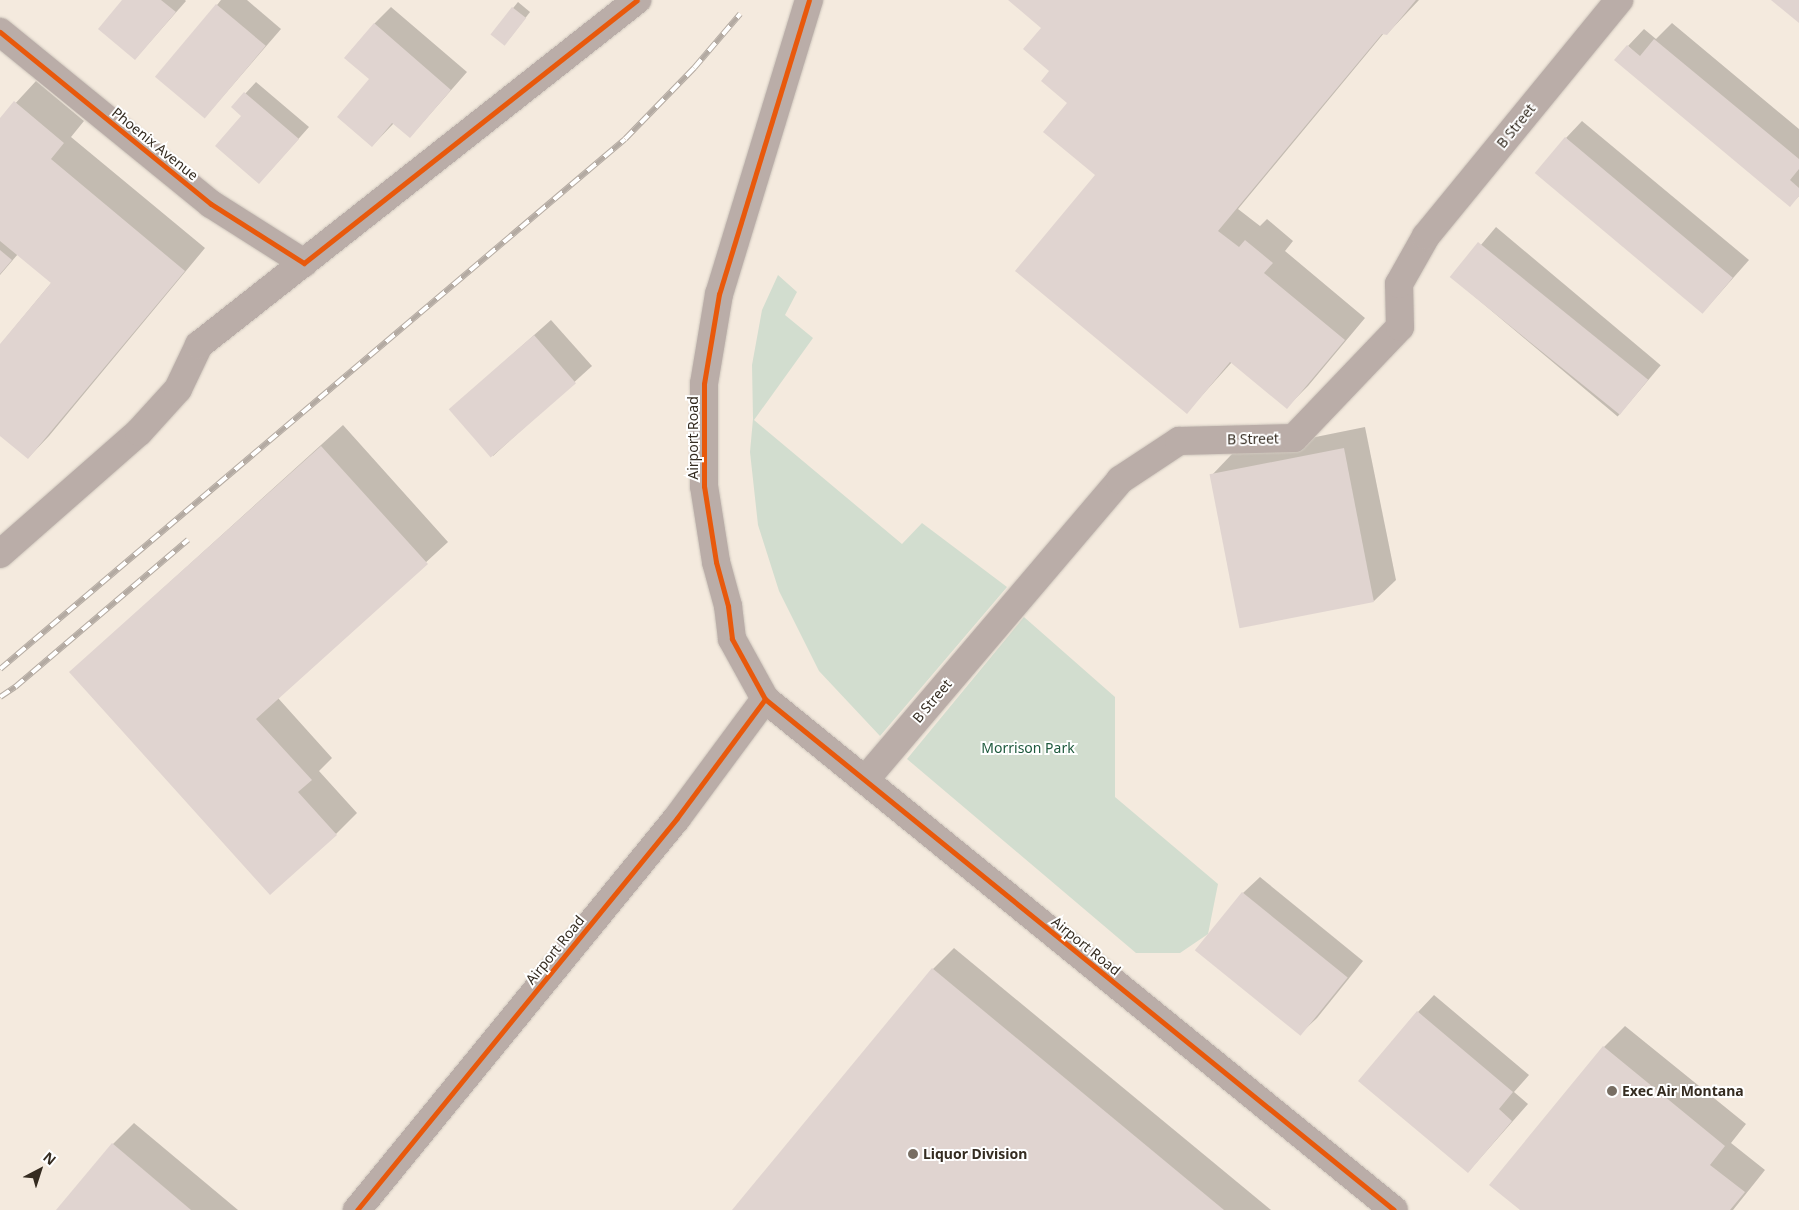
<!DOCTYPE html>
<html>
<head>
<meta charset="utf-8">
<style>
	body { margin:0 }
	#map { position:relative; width:1799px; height:1210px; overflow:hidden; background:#f4eade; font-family:"Noto Sans",sans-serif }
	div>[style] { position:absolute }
	.green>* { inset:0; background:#d2ddcf }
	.shadow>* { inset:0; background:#0003; transform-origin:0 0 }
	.building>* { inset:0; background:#e0d4d0; transform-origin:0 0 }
	.roads { filter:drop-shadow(0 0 1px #d0c8be) drop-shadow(0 0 1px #d0c8be) }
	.minor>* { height:28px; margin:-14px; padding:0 14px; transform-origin:14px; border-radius:14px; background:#baada8 }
	.rail>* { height:5.5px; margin-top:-2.75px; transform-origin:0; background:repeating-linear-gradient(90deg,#fff 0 11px,#b3aaa2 0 22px); box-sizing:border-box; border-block:1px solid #b3aaa2 }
	.cycleway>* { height:5px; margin:-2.5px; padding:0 2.5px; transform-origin:2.5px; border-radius:2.5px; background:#e8590c }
	.dots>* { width:14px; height:14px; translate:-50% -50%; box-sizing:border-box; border:2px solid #fff; border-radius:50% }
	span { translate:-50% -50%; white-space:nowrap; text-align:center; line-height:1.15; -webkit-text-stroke:4px #fff; paint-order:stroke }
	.street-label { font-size:14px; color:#352c21 }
	.park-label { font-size:14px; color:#1e593d }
	.poi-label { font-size:14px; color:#352c21; font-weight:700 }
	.left { translate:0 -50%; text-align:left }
	.north { position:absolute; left:15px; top:1145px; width:50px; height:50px; -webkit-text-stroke:4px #fff; paint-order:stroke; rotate:40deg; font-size:14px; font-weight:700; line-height:20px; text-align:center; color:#352c21 }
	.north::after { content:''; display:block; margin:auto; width:18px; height:22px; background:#352c21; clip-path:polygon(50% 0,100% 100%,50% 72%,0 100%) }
</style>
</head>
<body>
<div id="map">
	<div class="green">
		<i style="clip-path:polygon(778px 275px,797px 292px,785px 315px,813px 338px,754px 420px,902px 544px,922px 523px,1007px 587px,880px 736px,819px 671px,779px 591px,758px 525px,750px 452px,753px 419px,752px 365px,762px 310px)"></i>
		<i style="clip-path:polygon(1024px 617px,1115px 697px,1115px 797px,1218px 884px,1208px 934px,1180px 953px,1136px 953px,907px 759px)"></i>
	</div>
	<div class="shadow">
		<i style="clip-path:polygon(124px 0,185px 0,186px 1px,135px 59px)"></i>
		<i style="clip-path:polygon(221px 0,247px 0,281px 29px,205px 117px,217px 5px)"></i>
		<i style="clip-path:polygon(1010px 0,1419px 0,1387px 34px,1384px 33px,1238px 209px,1260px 226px,1267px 219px,1293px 241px,1285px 251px,1365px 318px,1308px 386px,1287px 407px,1232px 362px,1187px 412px,1068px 103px,1051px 71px,1043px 27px)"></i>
		<i style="clip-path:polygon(518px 2px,530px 12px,510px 38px,492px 34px)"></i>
		<i style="clip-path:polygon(391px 7px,467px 72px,410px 137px,394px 123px,372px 146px,371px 79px,374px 24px)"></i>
		<i style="clip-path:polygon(1672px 23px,1799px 129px,1799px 196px,1790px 205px,1628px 46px,1644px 29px,1656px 39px)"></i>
		<i style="clip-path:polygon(36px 81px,84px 121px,71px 137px,205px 248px,49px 436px,28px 458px,0 434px,0 345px,52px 282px,18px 254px,0 275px,0 120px)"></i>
		<i style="clip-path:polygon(256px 82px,309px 127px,269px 172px,243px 116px,233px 107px)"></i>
		<i style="clip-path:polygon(1582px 121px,1749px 260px,1704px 311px,1566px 138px)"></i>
		<i style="left:1496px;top:227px;width:215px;height:67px;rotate:40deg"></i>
		<i style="clip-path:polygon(551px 320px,592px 366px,493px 456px,468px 394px)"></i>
		<i style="clip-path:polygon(343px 425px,448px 542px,278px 698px,332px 758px,319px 771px,357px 813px,336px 834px,71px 672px)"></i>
		<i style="clip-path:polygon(1365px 427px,1396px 580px,1374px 601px,1211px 476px,1232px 454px)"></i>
		<i style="clip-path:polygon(1260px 877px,1363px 961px,1317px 1018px,1300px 1034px,1243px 893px)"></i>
		<i style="clip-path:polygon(954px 948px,1271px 1210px,734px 1210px,933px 969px)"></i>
		<i style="clip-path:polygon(1434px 995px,1529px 1075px,1514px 1092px,1528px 1104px,1468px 1172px,1418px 1012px)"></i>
		<i style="clip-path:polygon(1625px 1026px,1746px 1124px,1731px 1143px,1765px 1170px,1733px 1210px,1522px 1210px,1604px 1047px)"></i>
		<i style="clip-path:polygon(134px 1123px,238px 1210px,58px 1210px,113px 1144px)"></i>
	</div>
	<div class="building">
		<i style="clip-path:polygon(122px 0,161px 0,176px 12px,135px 60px,98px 29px)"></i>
		<i style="clip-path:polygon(1008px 0,1416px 0,1387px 35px,1382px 34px,1218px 231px,1239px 247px,1245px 240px,1273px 263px,1264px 273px,1345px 340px,1287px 409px,1230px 362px,1187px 414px,1015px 271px,1095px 175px,1043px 132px,1067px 103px,1041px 81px,1049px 71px,1023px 49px,1041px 28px)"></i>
		<i style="clip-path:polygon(1771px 0,1799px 0,1799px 23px)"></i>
		<i style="left:216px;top:4px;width:65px;height:95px;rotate:40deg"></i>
		<i style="left:512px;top:7px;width:18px;height:35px;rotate:38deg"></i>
		<i style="clip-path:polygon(374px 23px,451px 90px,410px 138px,392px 123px,372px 147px,337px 117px,369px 79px,344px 58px)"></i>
		<i style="clip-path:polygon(1654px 39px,1799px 159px,1799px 169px,1790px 180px,1799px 188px,1799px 196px,1790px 207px,1614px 60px,1627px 45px,1640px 56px)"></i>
		<i style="clip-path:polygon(244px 92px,299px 139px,259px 184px,215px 146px,241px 116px,231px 107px)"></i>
		<i style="clip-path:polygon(14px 101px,64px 143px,51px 159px,185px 271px,28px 459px,0 436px,0 344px,51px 283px,0 241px,0 118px)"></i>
		<i style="left:1565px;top:137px;width:219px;height:47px;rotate:40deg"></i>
		<i style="left:1478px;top:242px;width:219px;height:45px;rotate:39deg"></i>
		<i style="clip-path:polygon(0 250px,12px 260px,0 274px)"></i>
		<i style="left:534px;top:335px;width:64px;height:113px;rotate:49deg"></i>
		<i style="clip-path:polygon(321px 446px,428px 564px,256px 719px,312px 780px,298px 792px,337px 835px,270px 895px,69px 672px)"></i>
		<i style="left:1344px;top:448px;width:157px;height:137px;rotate:79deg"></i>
		<i style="left:1242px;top:892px;width:136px;height:75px;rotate:39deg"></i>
		<i style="clip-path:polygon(932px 968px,1224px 1210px,732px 1210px)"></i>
		<i style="clip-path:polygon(1417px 1011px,1513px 1092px,1499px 1109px,1512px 1121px,1468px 1173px,1358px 1081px)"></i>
		<i style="clip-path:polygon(1603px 1046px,1725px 1146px,1710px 1165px,1745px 1192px,1730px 1210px,1520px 1210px,1489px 1185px)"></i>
		<i style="clip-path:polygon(112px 1143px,191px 1210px,56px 1210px)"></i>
	</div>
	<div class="roads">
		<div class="minor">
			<i style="left:809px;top:0;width:307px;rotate:107deg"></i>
			<i style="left:719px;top:294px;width:91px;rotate:99.5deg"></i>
			<i style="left:704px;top:384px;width:102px;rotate:90deg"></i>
			<i style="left:704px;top:486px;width:77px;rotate:81deg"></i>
			<i style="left:716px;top:562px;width:46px;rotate:74.7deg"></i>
			<i style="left:728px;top:606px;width:33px;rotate:83deg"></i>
			<i style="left:732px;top:639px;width:68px;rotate:61.2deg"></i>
			<i style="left:765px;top:699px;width:810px;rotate:39.09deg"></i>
			<i style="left:0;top:32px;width:272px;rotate:39.2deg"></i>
			<i style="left:211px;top:204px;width:110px;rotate:32.4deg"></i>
			<i style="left:0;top:554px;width:185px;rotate:-41.3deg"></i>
			<i style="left:139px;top:432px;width:58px;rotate:-47.8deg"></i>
			<i style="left:178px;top:389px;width:49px;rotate:-64.5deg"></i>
			<i style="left:199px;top:345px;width:558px;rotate:-38.23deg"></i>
			<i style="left:865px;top:780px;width:394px;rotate:-49.6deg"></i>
			<i style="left:1120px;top:480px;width:71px;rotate:-33.5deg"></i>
			<i style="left:1179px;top:441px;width:115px;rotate:-1.5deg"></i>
			<i style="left:1294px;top:438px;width:153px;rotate:-46.3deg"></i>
			<i style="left:1400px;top:327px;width:43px;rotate:-91.3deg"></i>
			<i style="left:1399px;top:284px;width:55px;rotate:-60.6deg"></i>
			<i style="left:1426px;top:236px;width:305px;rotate:-50.7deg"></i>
			<i style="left:357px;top:1210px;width:506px;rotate:-50.77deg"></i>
			<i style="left:677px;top:818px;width:148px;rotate:-53.5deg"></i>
		</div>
	</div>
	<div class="rail">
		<i style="left:0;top:669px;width:819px;rotate:-40.3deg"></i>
		<i style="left:625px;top:139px;width:99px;rotate:-45.8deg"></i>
		<i style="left:694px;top:68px;width:71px;rotate:-49.6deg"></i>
		<i style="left:0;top:697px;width:18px;rotate:-34deg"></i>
		<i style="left:15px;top:687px;width:227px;rotate:-40.4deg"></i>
	</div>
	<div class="cycleway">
		<i style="left:809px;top:0;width:307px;rotate:107deg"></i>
		<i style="left:719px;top:294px;width:91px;rotate:99.5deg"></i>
		<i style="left:704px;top:384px;width:102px;rotate:90deg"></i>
		<i style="left:704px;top:486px;width:77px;rotate:81deg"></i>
		<i style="left:716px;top:562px;width:46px;rotate:74.7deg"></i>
		<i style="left:728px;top:606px;width:33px;rotate:83deg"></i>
		<i style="left:732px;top:639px;width:68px;rotate:61.2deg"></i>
		<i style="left:765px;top:699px;width:810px;rotate:39.09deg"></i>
		<i style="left:0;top:32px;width:272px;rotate:39.2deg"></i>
		<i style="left:211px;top:204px;width:110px;rotate:32.4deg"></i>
		<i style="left:304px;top:263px;width:424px;rotate:-38.3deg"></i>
		<i style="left:357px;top:1210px;width:506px;rotate:-50.77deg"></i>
		<i style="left:677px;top:818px;width:148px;rotate:-53.5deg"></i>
	</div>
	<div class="dots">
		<i style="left:1612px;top:1091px;background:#786e63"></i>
		<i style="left:913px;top:1154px;background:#786e63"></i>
	</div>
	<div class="street-label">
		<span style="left:1516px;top:126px;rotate:-51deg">B Street</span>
		<span style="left:155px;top:144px;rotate:39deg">Phoenix Avenue</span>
		<span style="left:693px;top:438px;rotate:-90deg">Airport Road</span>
		<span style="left:1253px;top:439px;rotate:-1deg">B Street</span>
		<span style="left:932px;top:701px;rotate:-50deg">B Street</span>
		<span style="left:1086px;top:946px;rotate:39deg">Airport Road</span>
		<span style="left:555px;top:950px;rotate:-51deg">Airport Road</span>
	</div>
	<div class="park-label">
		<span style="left:1028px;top:748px">Morrison Park</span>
	</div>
	<div class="poi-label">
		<span class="left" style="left:1622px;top:1091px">Exec Air Montana</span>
		<span class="left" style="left:923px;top:1154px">Liquor Division</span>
	</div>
	<div class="north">N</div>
</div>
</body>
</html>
